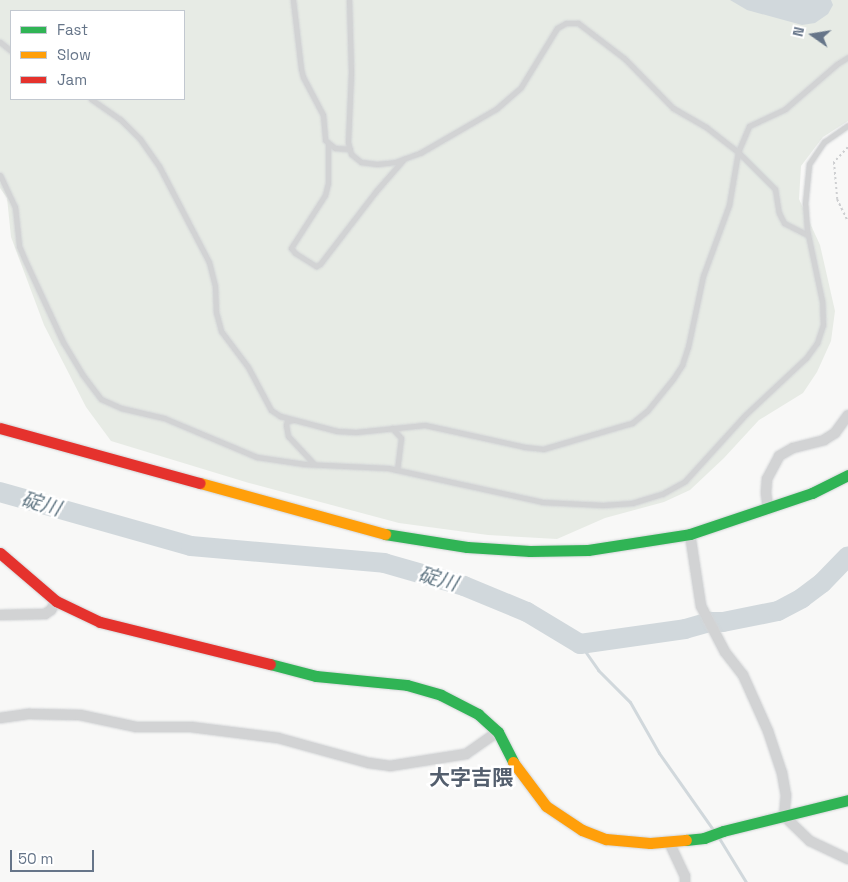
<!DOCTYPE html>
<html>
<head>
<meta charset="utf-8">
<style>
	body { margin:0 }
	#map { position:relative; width:848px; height:882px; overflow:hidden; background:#f8f8f7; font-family:"Space Grotesk","Noto Sans JP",sans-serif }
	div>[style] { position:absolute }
	.green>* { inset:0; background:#e7ebe5 }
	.water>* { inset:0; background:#d1d8dc }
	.stream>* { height:3px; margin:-1.5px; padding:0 1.5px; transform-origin:1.5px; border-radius:1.5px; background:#d1d8dc }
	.river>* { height:20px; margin:-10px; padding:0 10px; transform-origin:10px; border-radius:10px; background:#d1d8dc }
	.path>* { height:2px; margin-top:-1px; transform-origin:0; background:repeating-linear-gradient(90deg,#cecfd1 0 2.5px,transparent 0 5px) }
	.roads { filter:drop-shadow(0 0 1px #d3d5d7) drop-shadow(0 0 1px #d3d5d7) }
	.lane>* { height:5px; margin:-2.5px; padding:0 2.5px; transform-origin:2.5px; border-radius:2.5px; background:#d2d3d4 }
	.street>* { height:10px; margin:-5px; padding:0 5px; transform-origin:5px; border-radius:5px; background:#d2d3d4 }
	.fast>* { height:11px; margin:-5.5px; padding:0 5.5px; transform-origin:5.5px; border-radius:5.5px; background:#30b455 }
	.slow>* { height:11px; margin:-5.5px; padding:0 5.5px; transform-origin:5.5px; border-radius:5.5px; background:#ff9f0a }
	.jam>* { height:11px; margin:-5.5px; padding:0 5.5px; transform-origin:5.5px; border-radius:5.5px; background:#e5322d }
	span { translate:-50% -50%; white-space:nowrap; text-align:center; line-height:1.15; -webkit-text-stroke:5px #fff; paint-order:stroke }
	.water-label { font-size:20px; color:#627784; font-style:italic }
	.quarter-label { font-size:21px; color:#545f6e; font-weight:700 }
	.legend { position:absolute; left:10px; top:10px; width:175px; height:90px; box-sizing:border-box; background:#fff; border:1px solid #c2c8d0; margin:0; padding:6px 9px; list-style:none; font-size:15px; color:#667589 }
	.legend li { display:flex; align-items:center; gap:10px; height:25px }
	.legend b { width:25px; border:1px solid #c2c8d0 }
	.north { position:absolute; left:788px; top:10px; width:50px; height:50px; -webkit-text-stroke:4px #fff; paint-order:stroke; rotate:283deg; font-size:14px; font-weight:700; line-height:20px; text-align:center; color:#667589 }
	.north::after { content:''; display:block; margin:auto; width:18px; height:22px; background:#667589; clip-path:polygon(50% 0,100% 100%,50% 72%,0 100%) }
	.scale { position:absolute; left:10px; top:850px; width:84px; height:22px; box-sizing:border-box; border:2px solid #667589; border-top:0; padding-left:6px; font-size:15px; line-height:18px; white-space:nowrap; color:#667589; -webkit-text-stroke:4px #fff; paint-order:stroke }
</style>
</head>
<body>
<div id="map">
	<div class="green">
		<i style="clip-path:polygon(evenodd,0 0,848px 0,848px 121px,823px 137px,801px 166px,799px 199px,820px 245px,835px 311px,831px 341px,817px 372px,803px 393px,759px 420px,724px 458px,690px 490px,664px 502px,605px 518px,557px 539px,488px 535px,399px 523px,249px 483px,111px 441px,86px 407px,44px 325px,11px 237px,7px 198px,0 188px,0 0,11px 11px,184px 11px,184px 99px,11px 99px,11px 11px)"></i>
	</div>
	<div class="water">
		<i style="clip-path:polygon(730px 0,831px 0,833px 5px,828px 14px,815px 23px,802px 25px,747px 10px)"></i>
	</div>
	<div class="stream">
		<i style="left:580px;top:644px;width:32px;rotate:55deg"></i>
		<i style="left:598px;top:670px;width:45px;rotate:45deg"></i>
		<i style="left:630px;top:702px;width:59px;rotate:60.4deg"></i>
		<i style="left:659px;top:753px;width:95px;rotate:54.8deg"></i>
		<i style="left:719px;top:838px;width:52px;rotate:58.5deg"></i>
	</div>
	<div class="river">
		<i style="left:0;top:492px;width:198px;rotate:15.8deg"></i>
		<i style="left:191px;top:546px;width:194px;rotate:5deg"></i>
		<i style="left:384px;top:563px;width:83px;rotate:16deg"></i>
		<i style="left:464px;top:586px;width:68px;rotate:22.4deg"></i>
		<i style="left:527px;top:612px;width:62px;rotate:31.1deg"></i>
		<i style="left:580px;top:644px;width:106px;rotate:-8.1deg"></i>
		<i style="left:685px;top:629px;width:26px;rotate:-16deg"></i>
		<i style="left:710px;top:622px;width:13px"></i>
		<i style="left:723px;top:622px;width:56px;rotate:-11.3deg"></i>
		<i style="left:778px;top:611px;width:27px;rotate:-28deg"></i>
		<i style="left:802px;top:598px;width:25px;rotate:-37deg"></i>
		<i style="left:822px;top:583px;width:37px;rotate:-46deg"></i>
	</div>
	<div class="path">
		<i style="left:848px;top:147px;width:21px;rotate:133deg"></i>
		<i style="left:834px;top:162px;width:37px;rotate:85deg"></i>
		<i style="left:837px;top:199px;width:25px;rotate:64deg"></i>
	</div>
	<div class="roads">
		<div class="lane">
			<i style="left:293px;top:0;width:69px;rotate:83.4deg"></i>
			<i style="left:301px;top:69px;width:8px;rotate:76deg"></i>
			<i style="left:303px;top:77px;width:43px;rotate:62.2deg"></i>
			<i style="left:323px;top:115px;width:25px;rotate:85deg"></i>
			<i style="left:325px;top:140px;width:13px;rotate:39deg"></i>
			<i style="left:335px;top:148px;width:15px;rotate:4deg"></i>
			<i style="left:349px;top:0;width:73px;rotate:88.4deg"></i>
			<i style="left:351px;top:73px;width:69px;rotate:92.5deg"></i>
			<i style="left:348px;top:142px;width:12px;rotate:76deg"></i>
			<i style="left:351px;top:154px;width:13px;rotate:39deg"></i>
			<i style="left:361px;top:162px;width:16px;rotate:7deg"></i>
			<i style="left:377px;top:164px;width:18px;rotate:-6deg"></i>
			<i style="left:395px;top:162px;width:27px;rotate:-20deg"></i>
			<i style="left:420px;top:153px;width:88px;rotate:-30.1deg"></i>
			<i style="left:496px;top:109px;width:33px;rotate:-41deg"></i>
			<i style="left:521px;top:87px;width:69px;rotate:-58.6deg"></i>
			<i style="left:557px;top:28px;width:10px;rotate:-29deg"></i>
			<i style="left:566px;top:23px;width:12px"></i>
			<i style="left:578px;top:23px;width:58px;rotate:37.3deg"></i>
			<i style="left:624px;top:58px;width:70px;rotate:45.6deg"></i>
			<i style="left:673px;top:108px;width:38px;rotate:30deg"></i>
			<i style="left:706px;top:127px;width:41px;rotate:38deg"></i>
			<i style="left:738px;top:152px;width:52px;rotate:45deg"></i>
			<i style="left:775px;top:189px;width:24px;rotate:81deg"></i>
			<i style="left:779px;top:213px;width:11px;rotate:63deg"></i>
			<i style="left:784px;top:223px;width:27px;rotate:27deg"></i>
			<i style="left:0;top:42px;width:14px;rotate:39deg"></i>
			<i style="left:91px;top:99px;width:35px;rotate:35deg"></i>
			<i style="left:120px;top:119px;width:28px;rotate:45deg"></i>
			<i style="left:140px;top:139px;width:33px;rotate:55deg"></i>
			<i style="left:159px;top:166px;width:108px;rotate:62.5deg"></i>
			<i style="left:209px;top:262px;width:25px;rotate:76deg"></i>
			<i style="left:215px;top:286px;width:26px;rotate:88deg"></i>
			<i style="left:216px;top:312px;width:20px;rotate:75deg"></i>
			<i style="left:221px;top:331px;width:45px;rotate:53.1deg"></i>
			<i style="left:248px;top:367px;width:49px;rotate:61.9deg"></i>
			<i style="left:271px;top:410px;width:11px;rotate:34deg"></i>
			<i style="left:280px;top:416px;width:59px;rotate:14.7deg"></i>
			<i style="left:337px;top:431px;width:19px;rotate:3deg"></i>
			<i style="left:356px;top:432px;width:69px;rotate:-5.8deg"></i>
			<i style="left:425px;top:425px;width:102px;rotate:12.4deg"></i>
			<i style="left:525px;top:447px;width:18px;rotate:6deg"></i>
			<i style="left:543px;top:449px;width:93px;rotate:-16.3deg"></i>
			<i style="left:632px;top:423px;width:19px;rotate:-39deg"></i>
			<i style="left:647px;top:411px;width:41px;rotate:-50.9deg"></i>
			<i style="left:673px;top:379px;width:17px;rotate:-57deg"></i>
			<i style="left:682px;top:365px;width:19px;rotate:-72deg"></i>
			<i style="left:688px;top:347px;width:73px;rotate:-78.1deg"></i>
			<i style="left:703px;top:276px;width:76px;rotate:-69.9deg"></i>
			<i style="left:729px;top:205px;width:54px;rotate:-80.4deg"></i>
			<i style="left:738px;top:152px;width:28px;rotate:-67deg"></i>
			<i style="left:749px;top:126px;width:40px;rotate:-25deg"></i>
			<i style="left:785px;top:109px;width:69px;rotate:-40.9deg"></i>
			<i style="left:837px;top:64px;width:13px;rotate:-32deg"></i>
			<i style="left:328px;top:145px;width:38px;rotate:90deg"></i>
			<i style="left:328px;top:183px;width:12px;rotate:104deg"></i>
			<i style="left:325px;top:195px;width:63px;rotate:122.7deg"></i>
			<i style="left:291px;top:248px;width:6px;rotate:51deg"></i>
			<i style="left:295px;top:253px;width:25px;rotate:32deg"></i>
			<i style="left:316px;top:266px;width:4px;rotate:-27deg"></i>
			<i style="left:320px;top:264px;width:92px;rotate:-52.5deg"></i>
			<i style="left:376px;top:191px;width:43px;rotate:-48.8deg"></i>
			<i style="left:0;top:175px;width:35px;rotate:65deg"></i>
			<i style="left:15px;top:207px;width:39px;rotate:84deg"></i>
			<i style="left:19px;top:246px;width:13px;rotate:67deg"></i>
			<i style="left:24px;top:258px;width:93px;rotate:65.1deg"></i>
			<i style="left:63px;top:342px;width:37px;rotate:59deg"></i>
			<i style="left:82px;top:374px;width:31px;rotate:53deg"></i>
			<i style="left:101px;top:399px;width:22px;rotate:24deg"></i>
			<i style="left:121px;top:408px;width:44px;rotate:13.1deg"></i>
			<i style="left:164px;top:418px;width:101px;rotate:22.8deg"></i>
			<i style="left:257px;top:457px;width:48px;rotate:8.5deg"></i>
			<i style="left:304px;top:464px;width:84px;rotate:2.7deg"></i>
			<i style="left:388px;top:468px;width:158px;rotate:12.4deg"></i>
			<i style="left:542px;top:502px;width:61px;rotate:2.8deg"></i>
			<i style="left:603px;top:505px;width:29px;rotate:-4deg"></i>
			<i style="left:632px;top:503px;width:31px;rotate:-17deg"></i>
			<i style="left:662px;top:494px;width:26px;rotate:-29deg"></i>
			<i style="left:685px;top:481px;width:89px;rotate:-47.7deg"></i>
			<i style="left:745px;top:415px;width:83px;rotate:-43.1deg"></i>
			<i style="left:806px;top:358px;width:19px;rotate:-54deg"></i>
			<i style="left:817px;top:343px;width:19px;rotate:-72deg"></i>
			<i style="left:823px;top:325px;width:24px;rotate:-92deg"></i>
			<i style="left:822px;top:301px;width:73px;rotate:-101.9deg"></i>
			<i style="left:807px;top:230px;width:26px;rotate:-94deg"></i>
			<i style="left:805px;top:204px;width:40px;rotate:-84.3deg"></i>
			<i style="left:809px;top:164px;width:27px;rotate:-56deg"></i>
			<i style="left:824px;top:142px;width:29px;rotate:-35deg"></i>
			<i style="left:293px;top:420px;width:6px;rotate:171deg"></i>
			<i style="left:287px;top:421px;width:4px;rotate:104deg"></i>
			<i style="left:286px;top:425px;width:11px;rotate:80deg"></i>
			<i style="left:288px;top:436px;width:38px;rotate:47deg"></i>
			<i style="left:392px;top:428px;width:13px;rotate:48deg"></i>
			<i style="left:401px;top:438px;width:32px;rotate:97deg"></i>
		</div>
		<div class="street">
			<i style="left:768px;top:509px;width:16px;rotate:-97deg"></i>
			<i style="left:766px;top:493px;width:14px;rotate:-86deg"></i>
			<i style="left:767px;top:479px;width:26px;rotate:-62deg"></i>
			<i style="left:779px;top:456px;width:16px;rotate:-30deg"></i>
			<i style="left:793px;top:448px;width:32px;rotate:-14deg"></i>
			<i style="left:824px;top:440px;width:13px;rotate:-32deg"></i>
			<i style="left:835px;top:433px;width:22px;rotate:-54deg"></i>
			<i style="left:690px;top:534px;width:73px;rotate:81.3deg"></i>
			<i style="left:701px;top:606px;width:52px;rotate:62.4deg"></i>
			<i style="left:725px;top:652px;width:29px;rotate:52deg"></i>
			<i style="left:743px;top:675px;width:61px;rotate:65.9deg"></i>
			<i style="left:768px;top:731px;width:44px;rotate:71.6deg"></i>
			<i style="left:782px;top:773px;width:22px;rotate:80deg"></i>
			<i style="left:786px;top:795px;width:21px;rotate:95deg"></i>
			<i style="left:784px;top:816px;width:36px;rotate:44deg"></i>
			<i style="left:810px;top:841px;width:42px;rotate:25.3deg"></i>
			<i style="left:0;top:615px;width:45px;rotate:-1.3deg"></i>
			<i style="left:45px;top:614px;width:7px;rotate:-34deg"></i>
			<i style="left:51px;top:610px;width:10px;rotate:-61deg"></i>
			<i style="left:0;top:718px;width:30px;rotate:-8deg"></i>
			<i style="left:30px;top:714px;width:50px;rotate:1.1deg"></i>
			<i style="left:80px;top:715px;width:57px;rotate:12.1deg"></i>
			<i style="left:136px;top:727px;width:55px"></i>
			<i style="left:191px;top:727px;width:88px;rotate:7.2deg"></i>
			<i style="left:278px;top:738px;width:94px;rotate:15.4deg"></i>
			<i style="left:369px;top:763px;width:21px;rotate:8deg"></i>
			<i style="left:390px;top:766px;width:77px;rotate:-9deg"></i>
			<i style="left:466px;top:754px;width:39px;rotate:-35deg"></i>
			<i style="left:669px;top:842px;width:38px;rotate:65deg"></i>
			<i style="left:685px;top:876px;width:6px;rotate:90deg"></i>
		</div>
		<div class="fast">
			<i style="left:385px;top:534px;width:83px;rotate:9deg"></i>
			<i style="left:467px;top:547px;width:63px;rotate:3.6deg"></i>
			<i style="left:530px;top:551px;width:58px;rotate:-1deg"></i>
			<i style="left:588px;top:550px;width:103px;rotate:-8.9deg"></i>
			<i style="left:690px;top:534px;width:129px;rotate:-18.6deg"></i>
			<i style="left:812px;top:493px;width:40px;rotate:-26.6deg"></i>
			<i style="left:270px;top:664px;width:48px;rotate:14.6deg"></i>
			<i style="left:316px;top:676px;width:91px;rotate:5.6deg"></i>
			<i style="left:407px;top:685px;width:35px;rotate:16deg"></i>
			<i style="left:441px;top:695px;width:42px;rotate:27.2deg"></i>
			<i style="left:478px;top:714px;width:27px;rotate:42deg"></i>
			<i style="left:498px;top:732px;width:34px;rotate:63deg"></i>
			<i style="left:686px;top:840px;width:18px;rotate:-6deg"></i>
			<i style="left:704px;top:838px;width:20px;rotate:-20deg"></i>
			<i style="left:723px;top:831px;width:129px;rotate:-13.9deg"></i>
		</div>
		<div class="slow">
			<i style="left:200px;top:483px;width:192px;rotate:15.4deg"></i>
			<i style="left:513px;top:762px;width:55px;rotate:53.1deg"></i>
			<i style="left:546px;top:806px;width:43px;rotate:33.7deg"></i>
			<i style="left:582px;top:830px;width:26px;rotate:21deg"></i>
			<i style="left:606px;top:839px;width:44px;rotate:5.2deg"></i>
			<i style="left:650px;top:843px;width:36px;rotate:-5deg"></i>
		</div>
		<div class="jam">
			<i style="left:0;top:428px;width:207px;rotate:15.4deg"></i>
			<i style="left:0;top:553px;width:74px;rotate:40.6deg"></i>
			<i style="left:56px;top:601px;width:49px;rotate:25.5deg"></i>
			<i style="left:100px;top:622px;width:175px;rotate:13.9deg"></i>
		</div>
	</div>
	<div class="water-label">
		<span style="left:41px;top:504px;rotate:16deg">碇川</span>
		<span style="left:438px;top:579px;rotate:16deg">碇川</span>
	</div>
	<div class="quarter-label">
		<span style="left:471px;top:778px">大字吉隈</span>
	</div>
	<ul class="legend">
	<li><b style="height:6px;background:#30b455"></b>Fast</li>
	<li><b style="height:6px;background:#ff9f0a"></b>Slow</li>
	<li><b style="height:6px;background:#e5322d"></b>Jam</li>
	</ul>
	<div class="north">N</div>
	<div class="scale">50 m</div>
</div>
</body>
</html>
